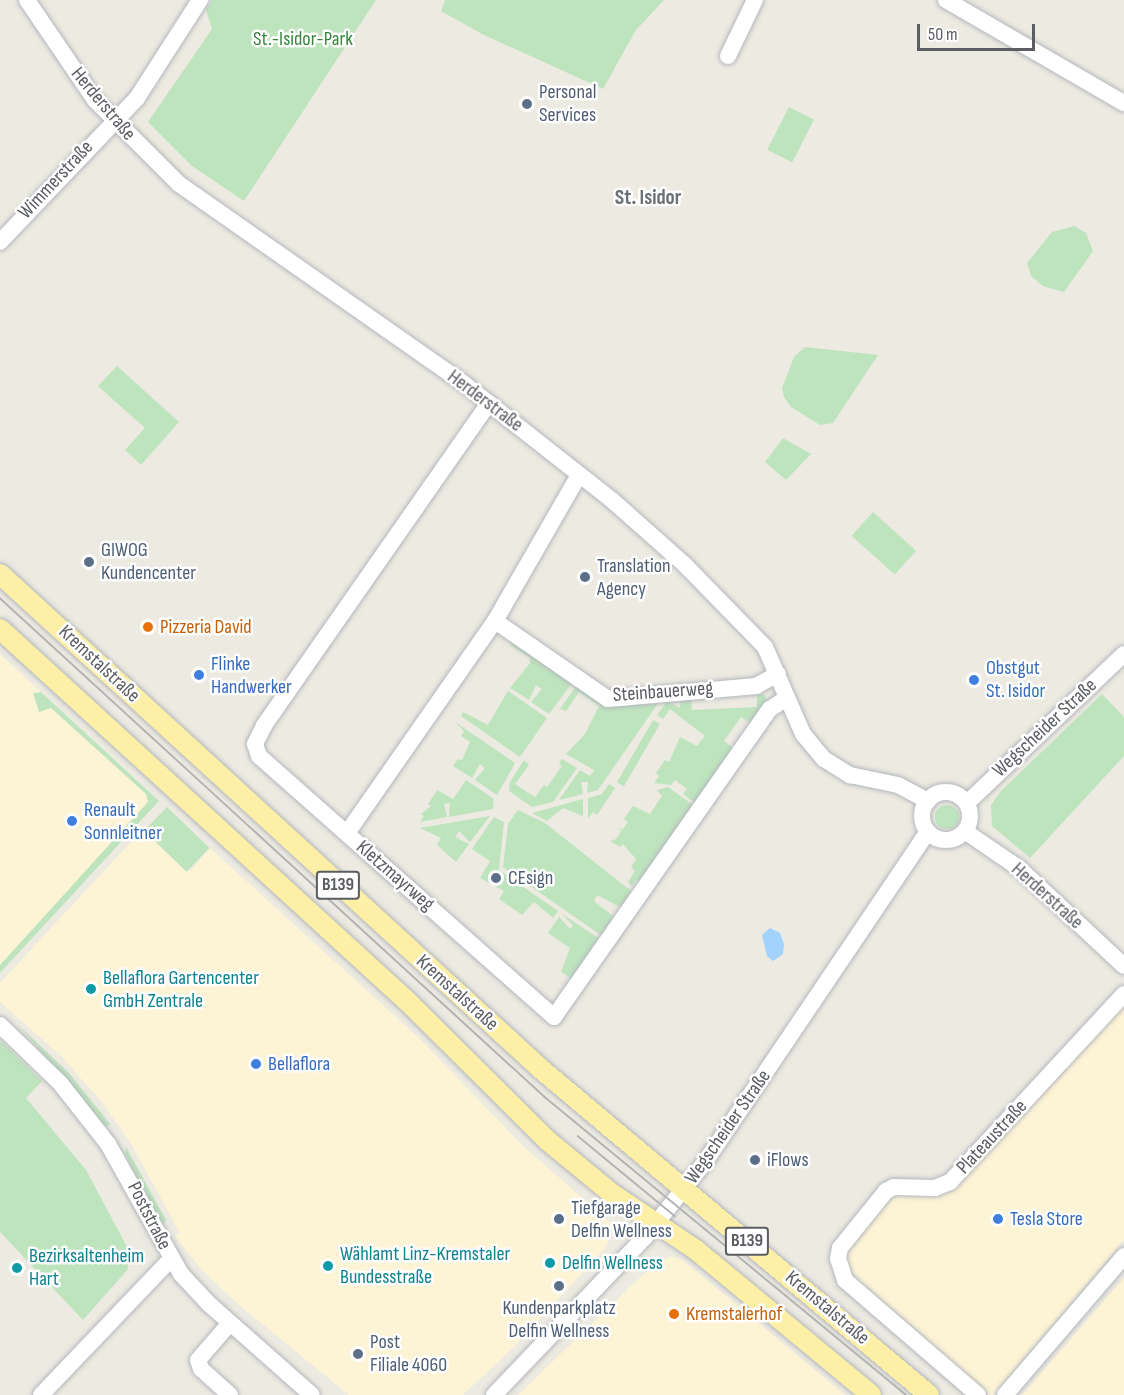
<!DOCTYPE html>
<html>
<head>
<meta charset="utf-8">
<style>
	body { margin:0 }
	#map { position:relative; width:1124px; height:1395px; overflow:hidden; background:#eceae1; font-family:"Sofia Sans Condensed",sans-serif }
	div>[style] { position:absolute }
	.commercial>* { inset:0; background:#fdf4d6 }
	.green>* { inset:0; background:#bee4be; transform-origin:0 0 }
	.round { border-radius:50% }
	.water>* { inset:0; background:#a1d3fd }
	.roads { filter:drop-shadow(0 0 2px #b4b7bc) drop-shadow(0 0 2px #b4b7bc) }
	.minor>* { height:16px; margin:-8px; padding:0 8px; transform-origin:8px; border-radius:8px; background:#fff }
	.minor>.ring { margin:-8px; padding:0; box-sizing:content-box; background:none; border:16px solid #fff; border-radius:50% }
	.major>* { height:20px; margin:-10px; padding:0 10px; transform-origin:10px; border-radius:10px; background:#fdf0a6 }
	.tram>* { height:1.5px; margin:-0.75px; padding:0 0.75px; transform-origin:0.75px; border-radius:0.75px; background:#b2b3b3 }
	.dots>* { width:16px; height:16px; translate:-50% -50%; box-sizing:border-box; border:3px solid #fff; border-radius:50% }
	span { translate:-50% -50%; white-space:nowrap; text-align:center; line-height:1.15; -webkit-text-stroke:5px #fff; paint-order:stroke }
	.shield-label span { padding:2px 4px; background:#fff; border:2px solid; border-radius:4px; -webkit-text-stroke-width:0 }
	.shield-label { font-size:18px; color:#5a5d62; font-weight:700 }
	.park-label { font-size:20px; color:#37843c }
	.service-label { font-size:20px; color:#4e5e75 }
	.left { translate:0 -50%; text-align:left }
	.street-label { font-size:20px; color:#5a5d62 }
	.food-label { font-size:20px; color:#c56008 }
	.shop-label { font-size:20px; color:#366cbe }
	.culture-label { font-size:20px; color:#0d838f }
	.neighbourhood-label { font-size:21px; color:#6b6f74; font-weight:700 }
	.scale { position:absolute; left:917px; top:24px; width:118px; height:27px; box-sizing:border-box; border:3px solid #5a5d62; border-top:0; padding-left:8px; font-size:18px; line-height:21px; white-space:nowrap; color:#5a5d62; -webkit-text-stroke:4px #fff; paint-order:stroke }
</style>
</head>
<body>
<div id="map">
	<div class="commercial">
		<i style="clip-path:polygon(0 654px,159px 801px,0 973px)"></i>
		<i style="clip-path:polygon(143px 829px,190px 871px,210px 848px,418px 1037px,522px 1145px,612px 1224px,608px 1245px,513px 1348px,463px 1395px,349px 1395px,239px 1305px,200px 1268px,175px 1236px,180px 1233px,130px 1142px,100px 1100px,60px 1055px,0 1002px,0 983px)"></i>
		<i style="clip-path:polygon(1124px 1006px,1124px 1240px,993px 1395px,989px 1395px,850px 1272px,846px 1252px,889px 1198px,898px 1193px,939px 1196px,954px 1189px)"></i>
		<i style="clip-path:polygon(672px 1256px,684px 1261px,845px 1395px,518px 1395px,655px 1263px)"></i>
		<i style="clip-path:polygon(1124px 1278px,1124px 1395px,1022px 1395px)"></i>
	</div>
	<div class="green">
		<i style="clip-path:polygon(212px 0,376px 0,244px 201px,192px 166px,148px 122px,212px 29px,206px 10px)"></i>
		<i style="clip-path:polygon(445px 0,664px 0,636px 30px,603px 89px,482px 34px,441px 11px)"></i>
		<i style="left:789px;top:107px;width:28px;height:48px;rotate:27deg"></i>
		<i style="clip-path:polygon(1074px 226px,1086px 233px,1093px 251px,1064px 292px,1043px 286px,1031px 276px,1027px 263px,1052px 232px)"></i>
		<i style="clip-path:polygon(805px 347px,878px 355px,833px 423px,820px 425px,791px 407px,784px 397px,782px 388px,794px 357px)"></i>
		<i style="clip-path:polygon(117px 366px,179px 422px,141px 465px,125px 450px,145px 428px,98px 386px)"></i>
		<i style="clip-path:polygon(783px 438px,811px 454px,786px 480px,765px 462px)"></i>
		<i style="left:873px;top:512px;width:58px;height:32px;rotate:42deg"></i>
		<i style="clip-path:polygon(514px 639px,572px 683px,549px 714px,531px 702px,542px 689px,536px 685px,529px 700px,510px 688px,530px 663px,530px 658px,510px 645px)"></i>
		<i style="clip-path:polygon(578px 683px,611px 706px,661px 699px,598px 790px,587px 793px,588px 782px,581px 782px,583px 794px,559px 800px,580px 770px,590px 776px,594px 770px,566px 754px,585px 734px,599px 706px,579px 692px,566px 711px,560px 709px)"></i>
		<i style="clip-path:polygon(508px 691px,547px 718px,520px 757px,461px 716px,463px 712px,488px 725px)"></i>
		<i style="clip-path:polygon(41px 692px,159px 801px,0 973px,0 965px,148px 802px,146px 794px,51px 708px,39px 712px,33px 693px)"></i>
		<i style="clip-path:polygon(757px 694px,765px 695px,766px 701px,750px 723px,741px 717px,724px 741px,733px 748px,695px 803px,683px 794px,687px 789px,675px 780px,671px 785px,654px 783px,659px 776px,656px 773px,665px 760px,669px 762px,680px 737px,697px 746px,705px 736px,670px 709px,663px 719px,657px 715px,667px 701px,680px 708px,681px 697px,691px 697px,692px 710px,757px 707px)"></i>
		<i style="clip-path:polygon(1102px 694px,1124px 717px,1124px 756px,1030px 858px,992px 826px,991px 805px,1001px 791px)"></i>
		<i style="left:653px;top:720px;width:8px;height:72px;rotate:30deg"></i>
		<i style="clip-path:polygon(455px 722px,515px 763px,497px 795px,475px 780px,485px 768px,480px 764px,472px 778px,453px 766px,458px 759px,462px 760px,470px 742px,461px 736px,464px 731px)"></i>
		<i style="clip-path:polygon(562px 759px,577px 768px,553px 802px,532px 807px,509px 791px,510px 782px,524px 760px,529px 765px,515px 784px,535px 797px,544px 785px,547px 787px,562px 766px,559px 763px)"></i>
		<i style="clip-path:polygon(466px 780px,494px 799px,493px 809px,449px 817px,450px 803px,444px 804px,447px 817px,420px 822px,424px 816px,421px 814px,431px 806px,428px 804px,437px 790px,453px 799px)"></i>
		<i style="clip-path:polygon(609px 784px,615px 788px,597px 815px,593px 812px,588px 819px,588px 798px,602px 794px)"></i>
		<i style="clip-path:polygon(668px 787px,693px 805px,640px 882px,636px 880px,632px 886px,628px 882px,635px 871px,631px 867px,636px 859px,623px 844px,620px 847px,610px 841px,616px 839px,621px 832px,619px 827px,622px 830px,628px 822px,624px 819px,633px 806px,650px 814px,662px 796px,657px 790px)"></i>
		<i style="clip-path:polygon(583px 799px,583px 816px,563px 808px,547px 821px,532px 813px)"></i>
		<i class="round" style="left:935px;top:805px;width:24px;height:24px"></i>
		<i style="left:167px;top:807px;width:59px;height:33px;rotate:44deg"></i>
		<i style="clip-path:polygon(518px 810px,545px 823px,631px 891px,620px 907px,597px 895px,594px 901px,613px 916px,602px 936px,503px 867px,508px 824px)"></i>
		<i style="clip-path:polygon(490px 816px,470px 842px,459px 831px,455px 837px,469px 844px,456px 862px,437px 845px,441px 838px,420px 828px)"></i>
		<i style="clip-path:polygon(494px 817px,504px 822px,499px 870px,558px 911px,553px 918px,534px 902px,522px 915px,499px 899px,504px 891px,480px 878px,490px 861px,472px 849px)"></i>
		<i style="clip-path:polygon(561px 913px,598px 938px,572px 979px,561px 972px,570px 948px,548px 933px,559px 917px,570px 929px,573px 925px)"></i>
		<i style="clip-path:polygon(20px 1027px,69px 1073px,111px 1125px,105px 1126px)"></i>
		<i style="clip-path:polygon(0 1040px,42px 1081px,26px 1098px,86px 1170px,127px 1247px,128px 1269px,83px 1320px,0 1232px)"></i>
		<i style="clip-path:polygon(126px 1147px,166px 1220px,163px 1226px,125px 1154px)"></i>
	</div>
	<div class="water">
		<i style="clip-path:polygon(770px 928px,780px 933px,784px 944px,783px 954px,773px 961px,767px 956px,762px 935px)"></i>
	</div>
	<div class="roads">
		<div class="minor">
			<i style="left:27px;top:0;width:121px;rotate:55.8deg"></i>
			<i style="left:95px;top:100px;width:119px;rotate:45deg"></i>
			<i style="left:179px;top:184px;width:340px;rotate:35deg"></i>
			<i style="left:458px;top:379px;width:197px;rotate:38.2deg"></i>
			<i style="left:613px;top:501px;width:95px;rotate:41.6deg"></i>
			<i style="left:684px;top:564px;width:116px;rotate:45.7deg"></i>
			<i style="left:765px;top:647px;width:95px;rotate:66.4deg"></i>
			<i style="left:803px;top:734px;width:33px;rotate:50deg"></i>
			<i style="left:824px;top:759px;width:31px;rotate:32deg"></i>
			<i style="left:850px;top:775px;width:49px;rotate:11.8deg"></i>
			<i style="left:898px;top:785px;width:34px;rotate:28deg"></i>
			<i style="left:946px;top:0;width:206px;rotate:30.1deg"></i>
			<i style="left:728px;top:56px;width:62px;rotate:-64.3deg"></i>
			<i style="left:0;top:242px;width:199px;rotate:-46.4deg"></i>
			<i style="left:137px;top:98px;width:117px;rotate:-57.3deg"></i>
			<i style="left:489px;top:403px;width:394px;rotate:124.9deg"></i>
			<i style="left:264px;top:726px;width:20px;rotate:117deg"></i>
			<i style="left:255px;top:744px;width:13px;rotate:72deg"></i>
			<i style="left:259px;top:756px;width:394px;rotate:41.5deg"></i>
			<i style="left:554px;top:1017px;width:376px;rotate:-55deg"></i>
			<i style="left:770px;top:709px;width:20px;rotate:-33deg"></i>
			<i style="left:495px;top:621px;width:137px;rotate:34.6deg"></i>
			<i style="left:608px;top:699px;width:149px;rotate:-5deg"></i>
			<i style="left:756px;top:686px;width:25px;rotate:-29deg"></i>
			<i class="ring" style="left:922px;top:792px;width:32px;height:32px"></i>
			<i style="left:967px;top:803px;width:216px;rotate:-43.5deg"></i>
			<i style="left:966px;top:832px;width:65px;rotate:34.4deg"></i>
			<i style="left:1020px;top:869px;width:142px;rotate:43deg"></i>
			<i style="left:347px;top:833px;width:259px;rotate:-55.1deg"></i>
			<i style="left:495px;top:621px;width:168px;rotate:-60.1deg"></i>
			<i style="left:0;top:1025px;width:83px;rotate:44deg"></i>
			<i style="left:60px;top:1083px;width:78px;rotate:51.8deg"></i>
			<i style="left:108px;top:1144px;width:149px;rotate:60.7deg"></i>
			<i style="left:181px;top:1274px;width:41px;rotate:47deg"></i>
			<i style="left:209px;top:1304px;width:137px;rotate:41.5deg"></i>
			<i style="left:41px;top:1395px;width:188px;rotate:-46.3deg"></i>
			<i style="left:230px;top:1395px;width:39px;rotate:-138deg"></i>
			<i style="left:201px;top:1369px;width:9px;rotate:-108deg"></i>
			<i style="left:198px;top:1360px;width:49px;rotate:-49.1deg"></i>
			<i style="left:494px;top:1395px;width:219px;rotate:-46.3deg"></i>
			<i style="left:645px;top:1237px;width:96px;rotate:-51.3deg"></i>
			<i style="left:705px;top:1162px;width:398px;rotate:-56deg"></i>
			<i style="left:978px;top:1395px;width:176px;rotate:-139.2deg"></i>
			<i style="left:845px;top:1280px;width:22px;rotate:-108deg"></i>
			<i style="left:838px;top:1259px;width:11px;rotate:-80deg"></i>
			<i style="left:840px;top:1248px;width:73px;rotate:-51.1deg"></i>
			<i style="left:886px;top:1191px;width:9px;rotate:-27deg"></i>
			<i style="left:894px;top:1187px;width:41px;rotate:1.4deg"></i>
			<i style="left:935px;top:1188px;width:16px;rotate:-22deg"></i>
			<i style="left:950px;top:1182px;width:256px;rotate:-47.2deg"></i>
			<i style="left:1005px;top:1395px;width:183px;rotate:-49.4deg"></i>
		</div>
		<div class="major">
			<i style="left:0;top:574px;width:735px;rotate:42.46deg"></i>
			<i style="left:542px;top:1070px;width:505px;rotate:40.02deg"></i>
			<i style="left:0;top:629px;width:551px;rotate:42.43deg"></i>
			<i style="left:407px;top:1001px;width:199px;rotate:44.8deg"></i>
			<i style="left:548px;top:1141px;width:82px;rotate:39.5deg"></i>
			<i style="left:611px;top:1193px;width:102px;rotate:33.8deg"></i>
			<i style="left:696px;top:1250px;width:227px;rotate:39.6deg"></i>
		</div>
	</div>
	<div class="tram">
		<i style="left:0;top:598px;width:739px;rotate:42.48deg"></i>
		<i style="left:545px;top:1097px;width:468px;rotate:39.5deg"></i>
		<i style="left:578px;top:1136px;width:126px;rotate:39.5deg"></i>
	</div>
	<div class="dots">
		<i style="left:527px;top:104px;background:#5c6f8a"></i>
		<i style="left:89px;top:562px;background:#5c6f8a"></i>
		<i style="left:585px;top:577px;background:#5c6f8a"></i>
		<i style="left:148px;top:627px;background:#e8710a"></i>
		<i style="left:199px;top:675px;background:#3f7fe0"></i>
		<i style="left:974px;top:680px;background:#3f7fe0"></i>
		<i style="left:72px;top:821px;background:#3f7fe0"></i>
		<i style="left:496px;top:878px;background:#5c6f8a"></i>
		<i style="left:91px;top:989px;background:#0f9aa8"></i>
		<i style="left:256px;top:1064px;background:#3f7fe0"></i>
		<i style="left:755px;top:1160px;background:#5c6f8a"></i>
		<i style="left:559px;top:1219px;background:#5c6f8a"></i>
		<i style="left:998px;top:1219px;background:#3f7fe0"></i>
		<i style="left:550px;top:1263px;background:#0f9aa8"></i>
		<i style="left:328px;top:1266px;background:#0f9aa8"></i>
		<i style="left:17px;top:1268px;background:#0f9aa8"></i>
		<i style="left:559px;top:1286px;background:#5c6f8a"></i>
		<i style="left:674px;top:1314px;background:#e8710a"></i>
		<i style="left:358px;top:1354px;background:#5c6f8a"></i>
	</div>
	<div class="shield-label">
		<span style="left:338px;top:885px">B139</span>
		<span style="left:747px;top:1241px">B139</span>
	</div>
	<div class="park-label">
		<span style="left:303px;top:39px">St.-Isidor-Park</span>
	</div>
	<div class="service-label">
		<span class="left" style="left:539px;top:104px">Personal<br>Services</span>
		<span class="left" style="left:101px;top:562px">GIWOG<br>Kundencenter</span>
		<span class="left" style="left:597px;top:578px">Translation<br>Agency</span>
		<span class="left" style="left:508px;top:878px">CEsign</span>
		<span class="left" style="left:767px;top:1160px">iFlows</span>
		<span class="left" style="left:571px;top:1220px">Tiefgarage<br>Delfin Wellness</span>
		<span style="left:559px;top:1320px">Kundenparkplatz<br>Delfin Wellness</span>
		<span class="left" style="left:370px;top:1354px">Post<br>Filiale 4060</span>
	</div>
	<div class="street-label">
		<span style="left:103px;top:104px;rotate:50deg">Herderstraße</span>
		<span style="left:56px;top:180px;rotate:-47deg">Wimmerstraße</span>
		<span style="left:485px;top:401px;rotate:37deg">Herderstraße</span>
		<span style="left:99px;top:664px;rotate:43deg">Kremstalstraße</span>
		<span style="left:663px;top:692px;rotate:-4deg">Steinbauerweg</span>
		<span style="left:1045px;top:728px;rotate:-43deg">Wegscheider Straße</span>
		<span style="left:395px;top:876px;rotate:41deg">Kletzmayrweg</span>
		<span style="left:1047px;top:896px;rotate:42deg">Herderstraße</span>
		<span style="left:457px;top:993px;rotate:42deg">Kremstalstraße</span>
		<span style="left:728px;top:1127px;rotate:-55deg">Wegscheider Straße</span>
		<span style="left:992px;top:1137px;rotate:-47deg">Plateaustraße</span>
		<span style="left:149px;top:1216px;rotate:63deg">Poststraße</span>
		<span style="left:827px;top:1308px;rotate:40deg">Kremstalstraße</span>
	</div>
	<div class="food-label">
		<span class="left" style="left:160px;top:627px">Pizzeria David</span>
		<span class="left" style="left:686px;top:1314px">Kremstalerhof</span>
	</div>
	<div class="shop-label">
		<span class="left" style="left:211px;top:676px">Flinke<br>Handwerker</span>
		<span class="left" style="left:986px;top:680px">Obstgut<br>St. Isidor</span>
		<span class="left" style="left:84px;top:822px">Renault<br>Sonnleitner</span>
		<span class="left" style="left:268px;top:1064px">Bellaflora</span>
		<span class="left" style="left:1010px;top:1219px">Tesla Store</span>
	</div>
	<div class="culture-label">
		<span class="left" style="left:103px;top:990px">Bellaflora Gartencenter<br>GmbH Zentrale</span>
		<span class="left" style="left:340px;top:1266px">Wählamt Linz-Kremstaler<br>Bundesstraße</span>
		<span class="left" style="left:29px;top:1268px">Bezirksaltenheim<br>Hart</span>
		<span class="left" style="left:562px;top:1263px">Delfin Wellness</span>
	</div>
	<div class="neighbourhood-label">
		<span style="left:648px;top:198px">St. Isidor</span>
	</div>
	<div class="scale">50 m</div>
</div>
</body>
</html>
